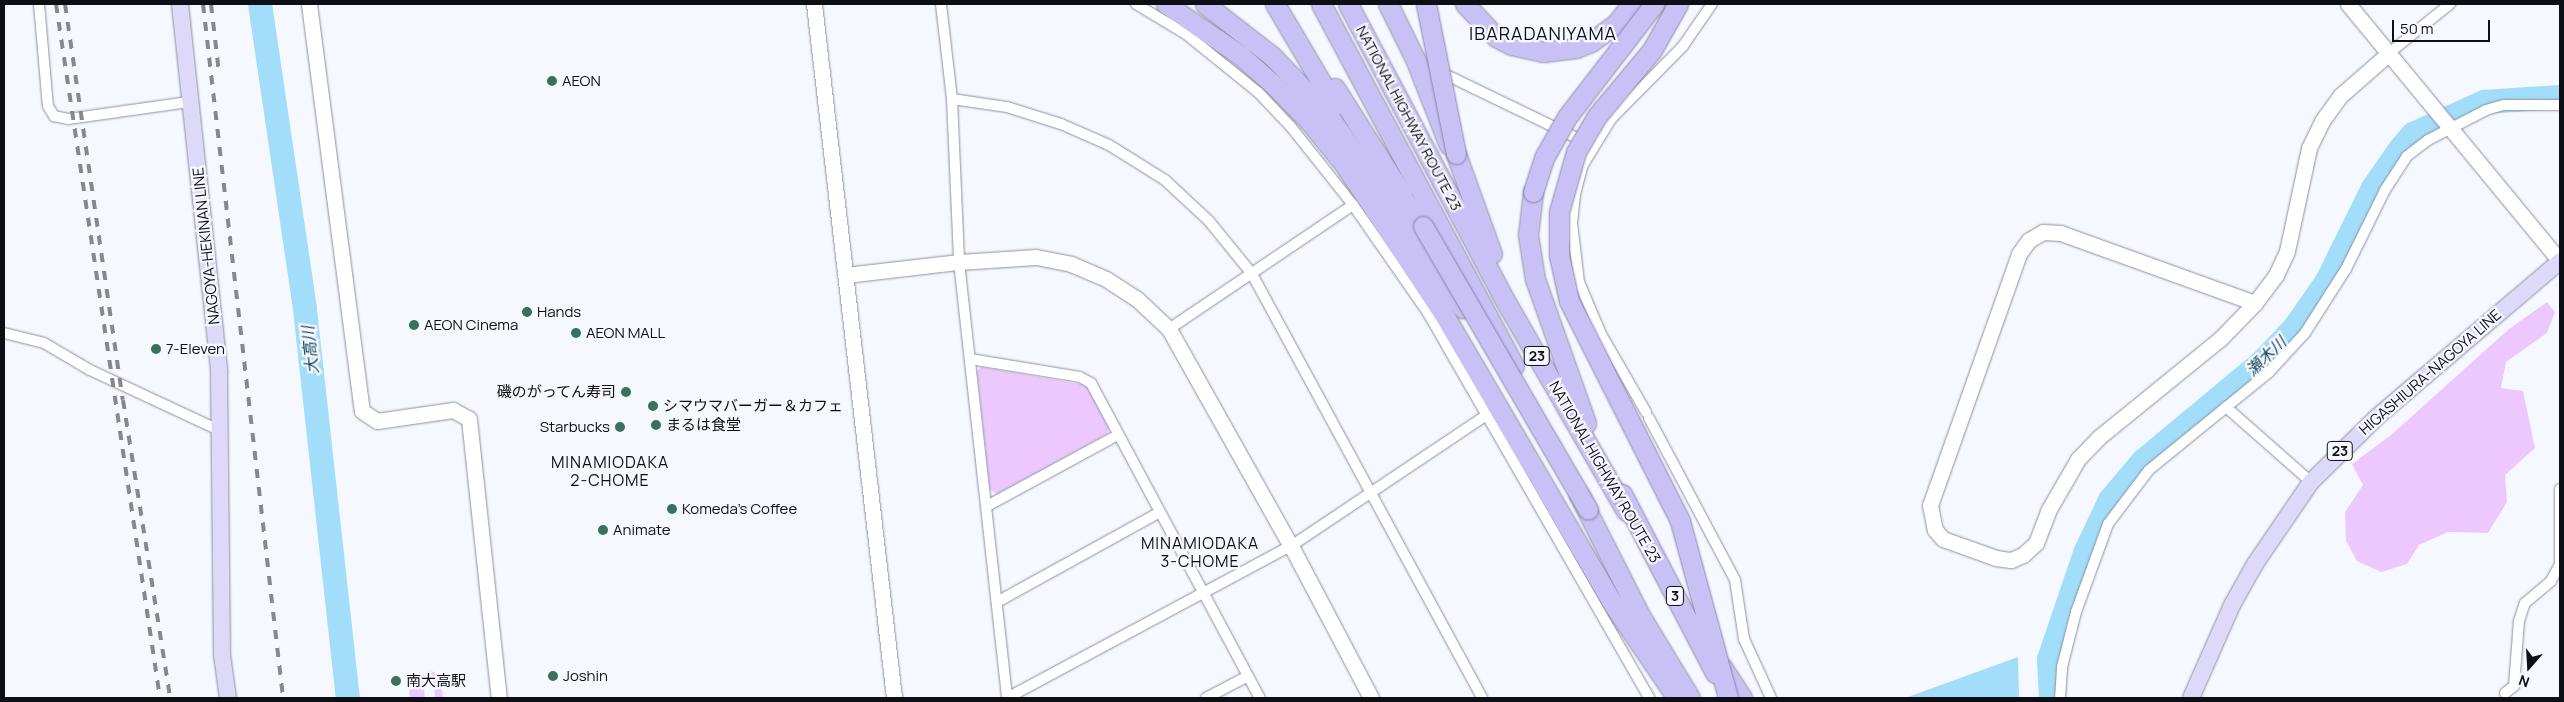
<!DOCTYPE html>
<html>
<head>
<meta charset="utf-8">
<style>
	body { margin:0 }
	#map { position:relative; width:2564px; height:702px; overflow:hidden; background:#f6f8ff; font-family:Manrope,"Noto Sans JP",sans-serif }
	div>[style] { position:absolute }
	.green>* { inset:0; background:#ecc8ff }
	.water>* { inset:0; background:#a2defa }
	.river>* { height:24px; margin:-12px; padding:0 12px; transform-origin:12px; border-radius:12px; background:#a2defa }
	.roads { filter:drop-shadow(0 0 1px #8b909e) drop-shadow(0 0 1px #8b909e) }
	.street>* { height:10px; margin:-5px; padding:0 5px; transform-origin:5px; border-radius:5px; background:#fff }
	.secondary>* { height:15px; margin:-7.5px; padding:0 7.5px; transform-origin:7.5px; border-radius:7.5px; background:#fff }
	.primary>* { height:16px; margin:-8px; padding:0 8px; transform-origin:8px; border-radius:8px; background:#dfd9f9 }
	.highway>* { height:19px; margin:-9.5px; padding:0 9.5px; transform-origin:9.5px; border-radius:9.5px; background:#c9c0f5 }
	.rail>* { height:4px; margin-top:-2px; transform-origin:0; background:repeating-linear-gradient(90deg,#86888e 0 9px,transparent 0 18px) }
	.bridges { filter:drop-shadow(0 0 1px #8782a6) drop-shadow(0 0 1px #8782a6) }
	.highway-bridge>* { height:19px; margin:-9.5px; padding:0 9.5px; transform-origin:9.5px; border-radius:9.5px; background:#c9c0f5 }
	.dots>* { width:14px; height:14px; translate:-50% -50%; box-sizing:border-box; border:2px solid #f6f8ff; border-radius:50% }
	span { translate:-50% -50%; white-space:nowrap; text-align:center; line-height:1.15; -webkit-text-stroke:4.5px #f6f8ff; paint-order:stroke }
	.shield-label span { padding:1px 4px; background:#f6f8ff; border:1px solid; border-radius:4px; -webkit-text-stroke-width:0 }
	.shield-label { font-size:14px; color:#0d0f14; font-weight:700 }
	.poi-label { font-size:15px; color:#0d0f14 }
	.left { translate:0 -50%; text-align:left }
	.right { translate:-100% -50%; text-align:right }
	.street-label { font-size:15px; color:#0d0f14 }
	.water-label { font-size:16px; color:#164659; font-style:italic }
	.neighbourhood-label { font-size:16px; color:#0d0f14; letter-spacing:1px }
	.quarter-label { font-size:18px; color:#0d0f14; letter-spacing:1px }
	.frame { position:absolute; inset:0; border:5px solid #0d0f14; pointer-events:none }
	.north { position:absolute; left:2504px; top:642px; width:50px; height:50px; -webkit-text-stroke:4px #f6f8ff; paint-order:stroke; rotate:199deg; font-size:14px; font-weight:700; line-height:20px; text-align:center; color:#0d0f14 }
	.north::after { content:''; display:block; margin:auto; width:18px; height:22px; background:#0d0f14; clip-path:polygon(50% 0,100% 100%,50% 72%,0 100%) }
	.scale { position:absolute; left:2392px; top:20px; width:98px; height:22px; box-sizing:border-box; border:2px solid #0d0f14; border-top:0; padding-left:6px; font-size:15px; line-height:18px; white-space:nowrap; color:#0d0f14; -webkit-text-stroke:4px #f6f8ff; paint-order:stroke }
</style>
</head>
<body>
<div id="map">
	<div class="green">
		<i style="clip-path:polygon(2547px 302px,2555px 312px,2547px 333px,2506px 362px,2501px 388px,2523px 391px,2535px 448px,2505px 475px,2507px 502px,2488px 533px,2448px 532px,2419px 545px,2407px 564px,2381px 572px,2357px 561px,2346px 541px,2345px 512px,2363px 485px,2352px 464px,2391px 435px,2509px 329px)"></i>
		<i style="clip-path:polygon(981px 367px,1086px 385px,1109px 429px,1107px 434px,997px 494px,990px 490px,977px 371px)"></i>
		<i style="clip-path:polygon(428px 670px,439px 674px,443px 698px,435px 698px,433px 678px)"></i>
		<i style="clip-path:polygon(414px 676px,423px 680px,425px 698px,410px 698px,409px 686px)"></i>
	</div>
	<div class="water">
		<i style="clip-path:polygon(2018px 657px,2019px 698px,1905px 698px)"></i>
	</div>
	<div class="river">
		<i style="left:260px;top:4px;width:309px;rotate:81.6deg"></i>
		<i style="left:305px;top:310px;width:390px;rotate:83.7deg"></i>
		<i style="left:2051px;top:698px;width:39px;rotate:-93deg"></i>
		<i style="left:2049px;top:659px;width:112px;rotate:-71.2deg"></i>
		<i style="left:2085px;top:553px;width:59px;rotate:-64.7deg"></i>
		<i style="left:2110px;top:500px;width:51px;rotate:-49.8deg"></i>
		<i style="left:2143px;top:461px;width:156px;rotate:-39.8deg"></i>
		<i style="left:2263px;top:361px;width:47px;rotate:-46.7deg"></i>
		<i style="left:2295px;top:327px;width:56px;rotate:-55.2deg"></i>
		<i style="left:2327px;top:281px;width:104px;rotate:-63.7deg"></i>
		<i style="left:2373px;top:188px;width:47px;rotate:-55.3deg"></i>
		<i style="left:2400px;top:149px;width:20px;rotate:-49deg"></i>
		<i style="left:2413px;top:134px;width:78px;rotate:-24.3deg"></i>
		<i style="left:2484px;top:102px;width:76px;rotate:-3.8deg"></i>
	</div>
	<div class="roads">
		<div class="street">
			<i style="left:39px;top:4px;width:102px;rotate:85deg"></i>
			<i style="left:48px;top:106px;width:12px;rotate:59deg"></i>
			<i style="left:54px;top:116px;width:14px;rotate:12deg"></i>
			<i style="left:68px;top:119px;width:122px;rotate:-8deg"></i>
			<i style="left:941px;top:4px;width:96px;rotate:83.4deg"></i>
			<i style="left:952px;top:99px;width:163px;rotate:87.5deg"></i>
			<i style="left:959px;top:262px;width:439px;rotate:83.7deg"></i>
			<i style="left:1136px;top:4px;width:58px;rotate:31deg"></i>
			<i style="left:1186px;top:34px;width:92px;rotate:38.9deg"></i>
			<i style="left:1258px;top:92px;width:48px;rotate:46.7deg"></i>
			<i style="left:1291px;top:127px;width:100px;rotate:51.5deg"></i>
			<i style="left:1353px;top:205px;width:131px;rotate:55.2deg"></i>
			<i style="left:1428px;top:313px;width:444px;rotate:60.1deg"></i>
			<i style="left:2388px;top:54px;width:80px;rotate:-38.9deg"></i>
			<i style="left:1438px;top:71px;width:163px;rotate:25.8deg"></i>
			<i style="left:952px;top:99px;width:56px;rotate:8.3deg"></i>
			<i style="left:1007px;top:107px;width:57px;rotate:17.5deg"></i>
			<i style="left:1061px;top:124px;width:52px;rotate:23.6deg"></i>
			<i style="left:1109px;top:145px;width:66px;rotate:32deg"></i>
			<i style="left:1165px;top:180px;width:60px;rotate:43deg"></i>
			<i style="left:1209px;top:221px;width:68px;rotate:50.9deg"></i>
			<i style="left:1252px;top:274px;width:482px;rotate:61.5deg"></i>
			<i style="left:1169px;top:329px;width:222px;rotate:-34deg"></i>
			<i style="left:4px;top:333px;width:41px;rotate:14deg"></i>
			<i style="left:44px;top:343px;width:53px;rotate:30.4deg"></i>
			<i style="left:90px;top:370px;width:145px;rotate:25deg"></i>
			<i style="left:970px;top:359px;width:111px;rotate:9.3deg"></i>
			<i style="left:1080px;top:377px;width:13px;rotate:29deg"></i>
			<i style="left:1091px;top:383px;width:357px;rotate:61.8deg"></i>
			<i style="left:2226px;top:407px;width:113px;rotate:41.4deg"></i>
			<i style="left:1646px;top:412px;width:90px;rotate:-120deg"></i>
			<i style="left:1601px;top:334px;width:56px;rotate:-112.9deg"></i>
			<i style="left:1579px;top:282px;width:59px;rotate:-96.8deg"></i>
			<i style="left:1572px;top:223px;width:29px;rotate:-84deg"></i>
			<i style="left:1575px;top:194px;width:30px;rotate:-75deg"></i>
			<i style="left:1583px;top:165px;width:54px;rotate:-58.7deg"></i>
			<i style="left:1611px;top:119px;width:103px;rotate:-45.4deg"></i>
			<i style="left:1683px;top:46px;width:51px;rotate:-55.4deg"></i>
			<i style="left:1649px;top:418px;width:183px;rotate:62deg"></i>
			<i style="left:1735px;top:580px;width:60px;rotate:81.3deg"></i>
			<i style="left:1744px;top:639px;width:65px;rotate:65.4deg"></i>
			<i style="left:987px;top:506px;width:149px;rotate:-28.5deg"></i>
			<i style="left:997px;top:602px;width:186px;rotate:-28.9deg"></i>
			<i style="left:2505px;top:693px;width:11px;rotate:-38deg"></i>
			<i style="left:2514px;top:686px;width:65px;rotate:-85.6deg"></i>
			<i style="left:2519px;top:621px;width:19px;rotate:-72deg"></i>
			<i style="left:2525px;top:603px;width:34px;rotate:-40deg"></i>
			<i style="left:2551px;top:581px;width:19px;rotate:-62deg"></i>
			<i style="left:2560px;top:564px;width:75px;rotate:-90deg"></i>
			<i style="left:1007px;top:698px;width:322px;rotate:-28.2deg"></i>
			<i style="left:1291px;top:546px;width:236px;rotate:-33.8deg"></i>
			<i style="left:1206px;top:698px;width:47px;rotate:-27.6deg"></i>
			<i style="left:2060px;top:698px;width:31px;rotate:-86deg"></i>
			<i style="left:2062px;top:667px;width:57px;rotate:-75.7deg"></i>
			<i style="left:2076px;top:612px;width:94px;rotate:-70deg"></i>
			<i style="left:2108px;top:524px;width:68px;rotate:-52.8deg"></i>
			<i style="left:2149px;top:470px;width:155px;rotate:-39.2deg"></i>
			<i style="left:2269px;top:372px;width:53px;rotate:-47.3deg"></i>
			<i style="left:2305px;top:333px;width:76px;rotate:-57.4deg"></i>
			<i style="left:2346px;top:269px;width:88px;rotate:-63.7deg"></i>
			<i style="left:2385px;top:190px;width:40px;rotate:-57.1deg"></i>
			<i style="left:2407px;top:156px;width:26px;rotate:-37deg"></i>
			<i style="left:2428px;top:140px;width:65px;rotate:-27.3deg"></i>
			<i style="left:2486px;top:110px;width:19px;rotate:-16deg"></i>
			<i style="left:2504px;top:105px;width:56px"></i>
		</div>
		<div class="secondary">
			<i style="left:309px;top:4px;width:410px;rotate:82.6deg"></i>
			<i style="left:362px;top:411px;width:18px;rotate:34deg"></i>
			<i style="left:377px;top:421px;width:77px;rotate:-8.2deg"></i>
			<i style="left:453px;top:410px;width:18px;rotate:29deg"></i>
			<i style="left:469px;top:419px;width:281px;rotate:83.9deg"></i>
			<i style="left:814px;top:4px;width:699px;rotate:83.42deg"></i>
			<i style="left:2348px;top:4px;width:333px;rotate:50.5deg"></i>
			<i style="left:846px;top:275px;width:114px;rotate:-6.6deg"></i>
			<i style="left:959px;top:262px;width:77px;rotate:-3.7deg"></i>
			<i style="left:1036px;top:257px;width:36px;rotate:11deg"></i>
			<i style="left:1071px;top:264px;width:38px;rotate:23deg"></i>
			<i style="left:1106px;top:279px;width:37px;rotate:33deg"></i>
			<i style="left:1137px;top:299px;width:44px;rotate:43.2deg"></i>
			<i style="left:1169px;top:329px;width:249px;rotate:60.7deg"></i>
			<i style="left:1291px;top:546px;width:172px;rotate:62.2deg"></i>
			<i style="left:2255px;top:303px;width:206px;rotate:-160.2deg"></i>
			<i style="left:2061px;top:233px;width:18px;rotate:-177deg"></i>
			<i style="left:2043px;top:232px;width:16px;rotate:150deg"></i>
			<i style="left:2029px;top:240px;width:17px;rotate:126deg"></i>
			<i style="left:2019px;top:254px;width:266px;rotate:109.5deg"></i>
			<i style="left:1930px;top:505px;width:25px;rotate:79deg"></i>
			<i style="left:1935px;top:530px;width:12px;rotate:48deg"></i>
			<i style="left:1943px;top:539px;width:56px;rotate:19.7deg"></i>
			<i style="left:1996px;top:558px;width:15px;rotate:8deg"></i>
			<i style="left:2011px;top:560px;width:13px;rotate:-23deg"></i>
			<i style="left:2023px;top:555px;width:18px;rotate:-43deg"></i>
			<i style="left:2036px;top:543px;width:34px;rotate:-69deg"></i>
			<i style="left:2048px;top:511px;width:60px;rotate:-60deg"></i>
			<i style="left:2078px;top:459px;width:29px;rotate:-46deg"></i>
			<i style="left:2098px;top:438px;width:157px;rotate:-39.1deg"></i>
			<i style="left:2220px;top:339px;width:50px;rotate:-45.8deg"></i>
			<i style="left:2255px;top:303px;width:35px;rotate:-53deg"></i>
			<i style="left:2276px;top:275px;width:26px;rotate:-65deg"></i>
			<i style="left:2287px;top:251px;width:105px;rotate:-77.9deg"></i>
			<i style="left:2309px;top:148px;width:30px;rotate:-64deg"></i>
			<i style="left:2322px;top:121px;width:31px;rotate:-54deg"></i>
			<i style="left:2340px;top:96px;width:64px;rotate:-41.2deg"></i>
		</div>
		<div class="primary">
			<i style="left:180px;top:4px;width:369px;rotate:83.9deg"></i>
			<i style="left:219px;top:371px;width:284px;rotate:89.4deg"></i>
			<i style="left:222px;top:655px;width:43px;rotate:82.1deg"></i>
			<i style="left:2191px;top:698px;width:102px;rotate:-66.2deg"></i>
			<i style="left:2232px;top:605px;width:47px;rotate:-60.7deg"></i>
			<i style="left:2255px;top:564px;width:99px;rotate:-55.7deg"></i>
			<i style="left:2311px;top:482px;width:93px;rotate:-44.6deg"></i>
			<i style="left:2377px;top:417px;width:240px;rotate:-40.4deg"></i>
		</div>
		<div class="highway">
			<i style="left:1166px;top:4px;width:90px;rotate:34.6deg"></i>
			<i style="left:1240px;top:55px;width:47px;rotate:41.5deg"></i>
			<i style="left:1275px;top:86px;width:50px;rotate:45.8deg"></i>
			<i style="left:1310px;top:122px;width:54px;rotate:51deg"></i>
			<i style="left:1344px;top:164px;width:179px;rotate:56.4deg"></i>
			<i style="left:1443px;top:313px;width:337px;rotate:59.7deg"></i>
			<i style="left:1613px;top:604px;width:114px;rotate:55.8deg"></i>
			<i style="left:1205px;top:4px;width:86px;rotate:37.9deg"></i>
			<i style="left:1273px;top:57px;width:76px;rotate:46.1deg"></i>
			<i style="left:1326px;top:112px;width:239px;rotate:55.2deg"></i>
			<i style="left:1275px;top:4px;width:118px;rotate:59.5deg"></i>
			<i style="left:1321px;top:4px;width:410px;rotate:61.9deg"></i>
			<i style="left:1348px;top:4px;width:340px;rotate:62.1deg"></i>
			<i style="left:1507px;top:304px;width:239px;rotate:60.1deg"></i>
			<i style="left:1388px;top:4px;width:64px;rotate:63.8deg"></i>
			<i style="left:1416px;top:61px;width:90px;rotate:68.6deg"></i>
			<i style="left:1465px;top:4px;width:45px;rotate:46.8deg"></i>
			<i style="left:1496px;top:37px;width:17px;rotate:28deg"></i>
			<i style="left:1511px;top:45px;width:33px;rotate:12deg"></i>
			<i style="left:1543px;top:52px;width:33px;rotate:-7deg"></i>
			<i style="left:1576px;top:48px;width:16px;rotate:-22deg"></i>
			<i style="left:1591px;top:42px;width:31px;rotate:-36deg"></i>
			<i style="left:1616px;top:24px;width:25px;rotate:-53deg"></i>
			<i style="left:1335px;top:88px;width:125px;rotate:57.7deg"></i>
			<i style="left:1456px;top:154px;width:106px;rotate:70.2deg"></i>
			<i style="left:1393px;top:185px;width:67px;rotate:54.2deg"></i>
			<i style="left:1533px;top:192px;width:43px;rotate:96.6deg"></i>
			<i style="left:1528px;top:235px;width:45px;rotate:81deg"></i>
			<i style="left:1535px;top:279px;width:153px;rotate:70.5deg"></i>
			<i style="left:1579px;top:495px;width:137px;rotate:63.1deg"></i>
			<i style="left:1641px;top:617px;width:95px;rotate:58.8deg"></i>
			<i style="left:1722px;top:667px;width:37px;rotate:57deg"></i>
		</div>
	</div>
	<div class="rail">
		<i style="left:56px;top:4px;width:702px;rotate:81.48deg"></i>
		<i style="left:65px;top:4px;width:400px;rotate:81.7deg"></i>
		<i style="left:123px;top:400px;width:302px;rotate:81deg"></i>
		<i style="left:203px;top:4px;width:699px;rotate:83.42deg"></i>
		<i style="left:211px;top:4px;width:69px;rotate:83.4deg"></i>
	</div>
	<div class="bridges">
		<div class="highway-bridge">
			<i style="left:1426px;top:4px;width:153px;rotate:78.7deg"></i>
			<i style="left:1678px;top:4px;width:53px;rotate:119.5deg"></i>
			<i style="left:1652px;top:50px;width:86px;rotate:129.8deg"></i>
			<i style="left:1597px;top:116px;width:42px;rotate:120.3deg"></i>
			<i style="left:1576px;top:152px;width:62px;rotate:105.8deg"></i>
			<i style="left:1559px;top:212px;width:43px;rotate:90deg"></i>
			<i style="left:1559px;top:255px;width:47px;rotate:77.7deg"></i>
			<i style="left:1569px;top:301px;width:246px;rotate:63.2deg"></i>
			<i style="left:1680px;top:521px;width:183px;rotate:74.8deg"></i>
			<i style="left:1533px;top:192px;width:38px;rotate:-72deg"></i>
			<i style="left:1545px;top:156px;width:45px;rotate:-60.6deg"></i>
			<i style="left:1567px;top:117px;width:143px;rotate:-52.4deg"></i>
			<i style="left:1423px;top:226px;width:328px;rotate:59.8deg"></i>
			<i style="left:1622px;top:494px;width:202px;rotate:62.5deg"></i>
		</div>
	</div>
	<div class="dots">
		<i style="left:552px;top:81px;background:#397159"></i>
		<i style="left:527px;top:312px;background:#397159"></i>
		<i style="left:414px;top:325px;background:#397159"></i>
		<i style="left:576px;top:333px;background:#397159"></i>
		<i style="left:156px;top:349px;background:#397159"></i>
		<i style="left:626px;top:392px;background:#397159"></i>
		<i style="left:653px;top:406px;background:#397159"></i>
		<i style="left:656px;top:425px;background:#397159"></i>
		<i style="left:620px;top:427px;background:#397159"></i>
		<i style="left:672px;top:509px;background:#397159"></i>
		<i style="left:603px;top:530px;background:#397159"></i>
		<i style="left:553px;top:676px;background:#397159"></i>
		<i style="left:396px;top:681px;background:#397159"></i>
	</div>
	<div class="shield-label">
		<span style="left:1537px;top:356px">23</span>
		<span style="left:2340px;top:451px">23</span>
		<span style="left:1675px;top:596px">3</span>
	</div>
	<div class="poi-label">
		<span class="left" style="left:562px;top:81px">AEON</span>
		<span class="left" style="left:537px;top:312px">Hands</span>
		<span class="left" style="left:424px;top:325px">AEON Cinema</span>
		<span class="left" style="left:586px;top:333px">AEON MALL</span>
		<span class="left" style="left:166px;top:349px">7-Eleven</span>
		<span class="right" style="left:616px;top:392px">磯のがってん寿司</span>
		<span class="left" style="left:663px;top:406px">シマウマバーガー＆カフェ</span>
		<span class="left" style="left:666px;top:425px">まるは食堂</span>
		<span class="right" style="left:610px;top:427px">Starbucks</span>
		<span class="left" style="left:682px;top:509px">Komeda's Coffee</span>
		<span class="left" style="left:613px;top:530px">Animate</span>
		<span class="left" style="left:563px;top:676px">Joshin</span>
		<span class="left" style="left:406px;top:681px">南大高駅</span>
	</div>
	<div class="street-label">
		<span style="left:1409px;top:118px;rotate:62deg">NATIONAL HIGHWAY ROUTE 23</span>
		<span style="left:206px;top:246px;rotate:-96deg">NAGOYA-HEKINAN LINE</span>
		<span style="left:2430px;top:372px;rotate:-41deg">HIGASHIURA-NAGOYA LINE</span>
		<span style="left:1605px;top:472px;rotate:60deg">NATIONAL HIGHWAY ROUTE 23</span>
	</div>
	<div class="water-label">
		<span style="left:310px;top:350px;rotate:-96deg">大高川</span>
		<span style="left:2266px;top:356px;rotate:-44deg">瀬木川</span>
	</div>
	<div class="neighbourhood-label">
		<span style="left:610px;top:471px">MINAMIODAKA<br>2-CHOME</span>
		<span style="left:1200px;top:552px">MINAMIODAKA<br>3-CHOME</span>
	</div>
	<div class="quarter-label">
		<span style="left:1543px;top:33px">IBARADANIYAMA</span>
	</div>
	<div class="frame"></div>
	<div class="north">N</div>
	<div class="scale">50 m</div>
</div>
</body>
</html>
